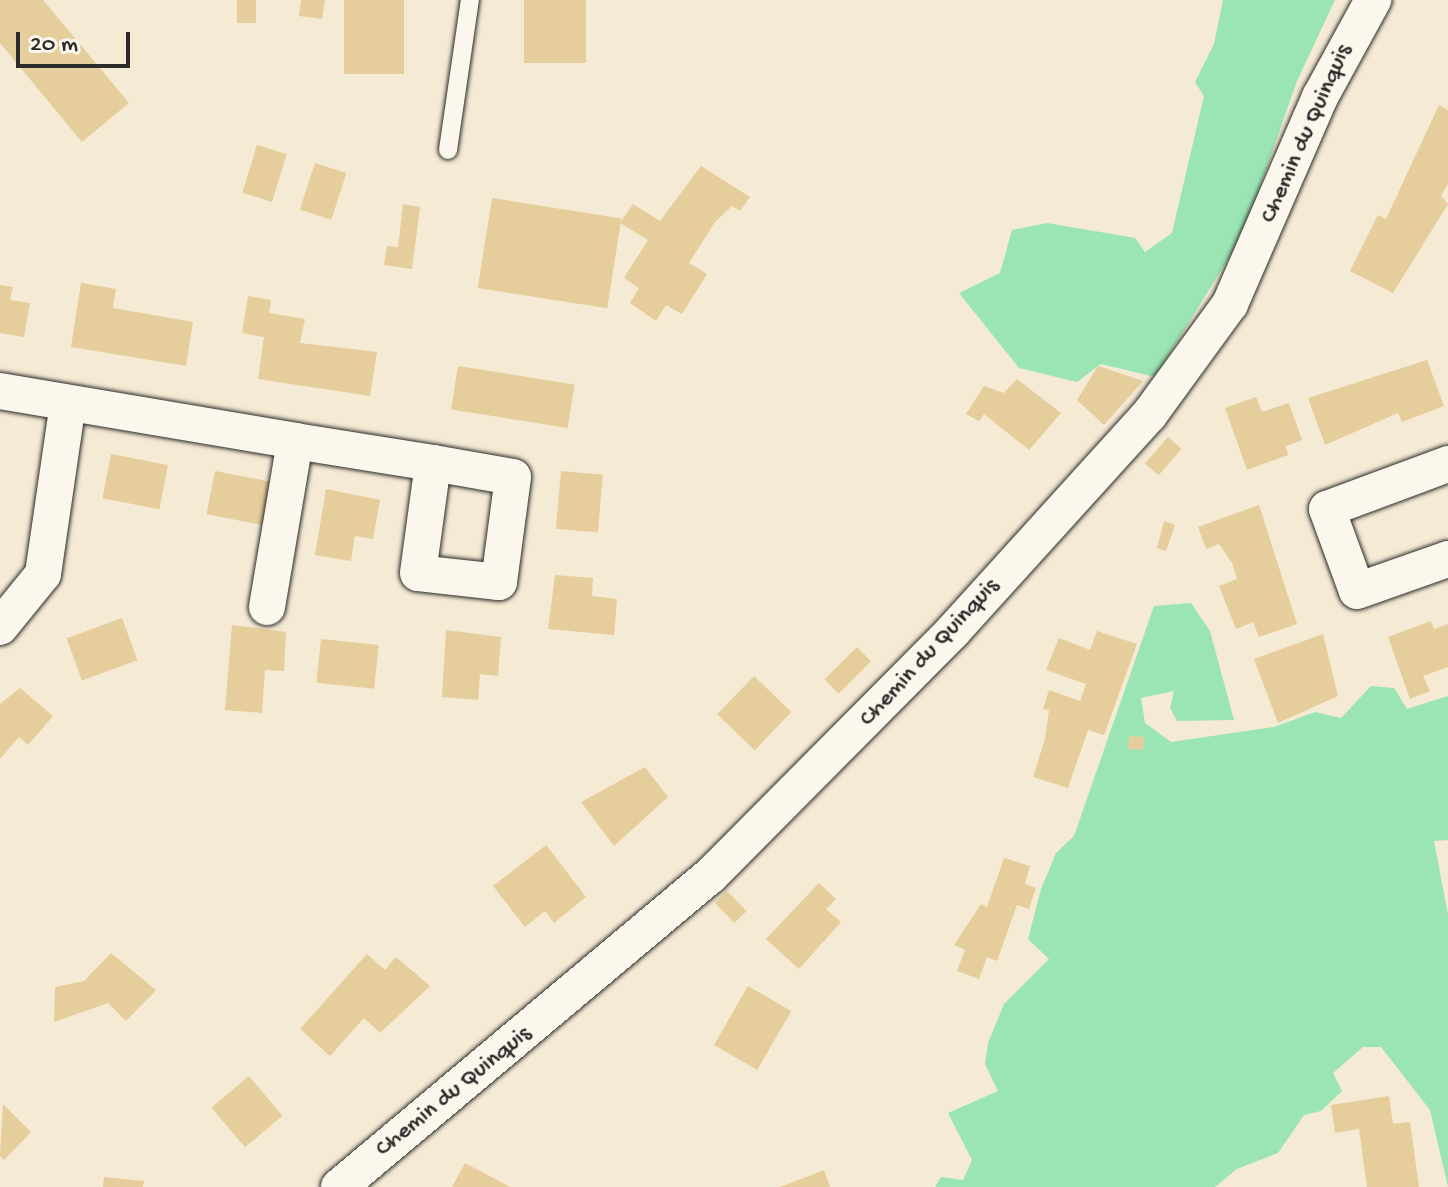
<!DOCTYPE html>
<html>
<head>
<meta charset="utf-8">
<style>
	body { margin:0 }
	#map { position:relative; width:1448px; height:1187px; overflow:hidden; background:#f5ead4; font-family:"Gochi Hand",sans-serif }
	div>[style] { position:absolute }
	.green>* { inset:0; background:#9be4b3 }
	.building>* { inset:0; background:#e6cd9c; transform-origin:0 0 }
	.roads { filter:drop-shadow(0 0 2px #2b2b2b) drop-shadow(0 0 2px #2b2b2b) }
	.service>* { height:18px; margin:-9px; padding:0 9px; transform-origin:9px; border-radius:9px; background:#fbf7ec }
	.minor>* { height:36px; margin:-18px; padding:0 18px; transform-origin:18px; border-radius:18px; background:#fbf7ec }
	span { translate:-50% -50%; white-space:nowrap; text-align:center; line-height:1.15; -webkit-text-stroke:6px #fbf7ec; paint-order:stroke }
	.street-label { font-size:24px; color:#2b2b2b }
	.scale { position:absolute; left:16px; top:32px; width:114px; height:36px; box-sizing:border-box; border:4px solid #2b2b2b; border-top:0; padding-left:10px; font-size:24px; line-height:28px; white-space:nowrap; color:#2b2b2b; -webkit-text-stroke:6px #fbf7ec; paint-order:stroke }
</style>
</head>
<body>
<div id="map">
	<div class="green">
		<i style="clip-path:polygon(1223px 0,1335px 0,1297px 81px,1243px 235px,1155px 377px,1101px 364px,1077px 382px,1019px 368px,959px 293px,1000px 273px,1012px 230px,1047px 223px,1112px 234px,1135px 238px,1145px 252px,1172px 233px,1204px 96px,1195px 82px,1214px 44px)"></i>
		<i style="clip-path:polygon(1191px 603px,1210px 631px,1234px 720px,1177px 721px,1170px 708px,1174px 691px,1141px 698px,1145px 723px,1171px 742px,1274px 727px,1315px 712px,1341px 718px,1371px 686px,1394px 688px,1407px 709px,1448px 696px,1448px 840px,1434px 841px,1448px 915px,1448px 1187px,1430px 1110px,1381px 1047px,1363px 1047px,1333px 1073px,1342px 1091px,1321px 1111px,1304px 1115px,1278px 1153px,1237px 1169px,1215px 1187px,935px 1187px,941px 1177px,963px 1180px,972px 1160px,948px 1113px,998px 1091px,985px 1064px,988px 1043px,1004px 1004px,1049px 959px,1028px 939px,1041px 889px,1056px 853px,1074px 836px,1154px 606px)"></i>
	</div>
	<div class="building">
		<i style="clip-path:polygon(0 0,43px 0,129px 103px,82px 142px,0 43px)"></i>
		<i style="left:237px;top:0;width:19px;height:23px"></i>
		<i style="clip-path:polygon(301px 0,325px 0,322px 19px,299px 16px)"></i>
		<i style="left:344px;top:0;width:60px;height:74px"></i>
		<i style="left:524px;top:0;width:62px;height:63px"></i>
		<i style="clip-path:polygon(1439px 105px,1448px 110px,1448px 184px,1441px 196px,1448px 204px,1393px 293px,1350px 271px,1378px 215px,1386px 219px)"></i>
		<i style="left:257px;top:145px;width:31px;height:50px;rotate:17deg"></i>
		<i style="left:315px;top:163px;width:33px;height:49px;rotate:18deg"></i>
		<i style="clip-path:polygon(701px 166px,750px 197px,740px 211px,732px 206px,715px 222px,689px 263px,707px 274px,682px 314px,666px 305px,656px 321px,630px 303px,639px 288px,624px 278px,648px 240px,620px 223px,633px 204px,660px 221px)"></i>
		<i style="left:492px;top:198px;width:131px;height:91px;rotate:9deg"></i>
		<i style="clip-path:polygon(403px 204px,420px 207px,412px 269px,384px 265px,387px 246px,398px 247px)"></i>
		<i style="clip-path:polygon(81px 283px,116px 289px,113px 308px,193px 322px,186px 366px,71px 347px)"></i>
		<i style="clip-path:polygon(0 285px,13px 287px,10px 300px,30px 303px,24px 337px,0 333px)"></i>
		<i style="clip-path:polygon(248px 296px,271px 300px,269px 313px,305px 319px,300px 343px,377px 352px,370px 396px,258px 379px,264px 337px,242px 333px)"></i>
		<i style="clip-path:polygon(1427px 360px,1444px 406px,1402px 422px,1398px 413px,1325px 445px,1308px 398px)"></i>
		<i style="left:458px;top:366px;width:118px;height:44px;rotate:9deg"></i>
		<i style="clip-path:polygon(1098px 366px,1143px 381px,1104px 425px,1077px 400px)"></i>
		<i style="clip-path:polygon(1017px 379px,1061px 413px,1029px 450px,984px 414px,979px 421px,966px 414px,984px 386px,1004px 393px)"></i>
		<i style="clip-path:polygon(1256px 397px,1262px 412px,1289px 403px,1302px 440px,1286px 446px,1288px 455px,1247px 470px,1225px 408px)"></i>
		<i style="left:1168px;top:437px;width:18px;height:35px;rotate:41deg"></i>
		<i style="left:111px;top:454px;width:58px;height:45px;rotate:11deg"></i>
		<i style="left:215px;top:471px;width:59px;height:44px;rotate:11deg"></i>
		<i style="left:561px;top:471px;width:42px;height:58px;rotate:5deg"></i>
		<i style="clip-path:polygon(326px 489px,380px 500px,373px 539px,355px 536px,351px 561px,315px 555px)"></i>
		<i style="clip-path:polygon(1259px 505px,1297px 624px,1259px 637px,1253px 622px,1236px 629px,1219px 586px,1237px 579px,1232px 563px,1219px 544px,1206px 549px,1198px 527px)"></i>
		<i style="clip-path:polygon(1164px 521px,1175px 525px,1166px 551px,1157px 548px)"></i>
		<i style="clip-path:polygon(555px 575px,593px 578px,592px 596px,617px 599px,614px 635px,548px 629px)"></i>
		<i style="left:122px;top:618px;width:45px;height:59px;rotate:70deg"></i>
		<i style="clip-path:polygon(1431px 621px,1434px 629px,1448px 624px,1448px 667px,1423px 676px,1430px 691px,1410px 699px,1388px 637px)"></i>
		<i style="clip-path:polygon(232px 625px,286px 632px,284px 671px,265px 670px,262px 713px,225px 710px)"></i>
		<i style="clip-path:polygon(446px 630px,501px 637px,498px 676px,480px 674px,478px 700px,442px 697px)"></i>
		<i style="clip-path:polygon(1097px 631px,1137px 644px,1104px 735px,1088px 730px,1068px 788px,1033px 777px,1045px 739px,1049px 710px,1043px 709px,1049px 690px,1080px 701px,1086px 684px,1046px 670px,1059px 638px,1090px 650px)"></i>
		<i style="clip-path:polygon(1323px 634px,1338px 696px,1278px 723px,1254px 659px)"></i>
		<i style="left:321px;top:639px;width:58px;height:44px;rotate:6deg"></i>
		<i style="left:857px;top:647px;width:20px;height:46px;rotate:45deg"></i>
		<i style="left:754px;top:676px;width:52px;height:53px;rotate:44deg"></i>
		<i style="clip-path:polygon(20px 688px,53px 716px,28px 745px,19px 737px,0 759px,0 704px)"></i>
		<i style="left:1129px;top:736px;width:15px;height:13px;rotate:4deg"></i>
		<i style="clip-path:polygon(645px 767px,668px 797px,614px 846px,581px 802px)"></i>
		<i style="clip-path:polygon(546px 845px,586px 897px,554px 923px,545px 911px,525px 927px,493px 886px)"></i>
		<i style="clip-path:polygon(1004px 858px,1030px 866px,1025px 884px,1036px 888px,1029px 909px,1017px 905px,997px 961px,987px 957px,979px 979px,957px 971px,965px 950px,954px 945px,981px 904px,987px 907px)"></i>
		<i style="clip-path:polygon(819px 883px,836px 899px,826px 909px,841px 922px,799px 969px,766px 939px)"></i>
		<i style="left:727px;top:891px;width:28px;height:17px;rotate:46deg"></i>
		<i style="clip-path:polygon(111px 953px,156px 990px,126px 1021px,108px 1003px,54px 1022px,55px 987px,84px 981px)"></i>
		<i style="clip-path:polygon(367px 954px,385px 970px,396px 957px,430px 986px,380px 1033px,364px 1018px,330px 1056px,300px 1029px)"></i>
		<i style="left:748px;top:986px;width:50px;height:68px;rotate:30deg"></i>
		<i style="left:249px;top:1076px;width:52px;height:49px;rotate:50deg"></i>
		<i style="clip-path:polygon(1389px 1096px,1393px 1124px,1410px 1122px,1419px 1187px,1367px 1187px,1359px 1129px,1335px 1133px,1331px 1105px)"></i>
		<i style="clip-path:polygon(3px 1104px,31px 1132px,4px 1160px,0 1156px)"></i>
		<i style="clip-path:polygon(465px 1163px,510px 1187px,452px 1187px)"></i>
		<i style="clip-path:polygon(824px 1170px,830px 1187px,780px 1187px)"></i>
		<i style="clip-path:polygon(104px 1177px,144px 1181px,143px 1187px,103px 1187px)"></i>
	</div>
	<div class="roads">
		<div class="service">
			<i style="left:448px;top:150px;width:152px;rotate:-81.7deg"></i>
		</div>
		<div class="minor">
			<i style="left:0;top:391px;width:299px;rotate:9.6deg"></i>
			<i style="left:295px;top:441px;width:140px;rotate:9.1deg"></i>
			<i style="left:433px;top:463px;width:81px;rotate:9.9deg"></i>
			<i style="left:513px;top:477px;width:106px;rotate:97.6deg"></i>
			<i style="left:499px;top:582px;width:81px;rotate:-173.7deg"></i>
			<i style="left:418px;top:573px;width:111px;rotate:-82.2deg"></i>
			<i style="left:1448px;top:464px;width:129px;rotate:159.6deg"></i>
			<i style="left:1327px;top:509px;width:87px;rotate:69.9deg"></i>
			<i style="left:1357px;top:591px;width:96px;rotate:-19.4deg"></i>
			<i style="left:267px;top:607px;width:168px;rotate:-80.4deg"></i>
			<i style="left:0;top:627px;width:68px;rotate:-50.9deg"></i>
			<i style="left:43px;top:574px;width:173px;rotate:-81.7deg"></i>
			<i style="left:339px;top:1187px;width:484px;rotate:-40deg"></i>
			<i style="left:710px;top:876px;width:345px;rotate:-45.2deg"></i>
			<i style="left:953px;top:631px;width:292px;rotate:-47.8deg"></i>
			<i style="left:1149px;top:415px;width:137px;rotate:-53.9deg"></i>
			<i style="left:1230px;top:304px;width:226px;rotate:-66.5deg"></i>
			<i style="left:1320px;top:97px;width:111px;rotate:-61.3deg"></i>
		</div>
	</div>
	<div class="street-label">
		<span style="left:1307px;top:134px;rotate:-66deg">Chemin du Quinquis</span>
		<span style="left:930px;top:653px;rotate:-47deg">Chemin du Quinquis</span>
		<span style="left:454px;top:1092px;rotate:-39deg">Chemin du Quinquis</span>
	</div>
	<div class="scale">20 m</div>
</div>
</body>
</html>
